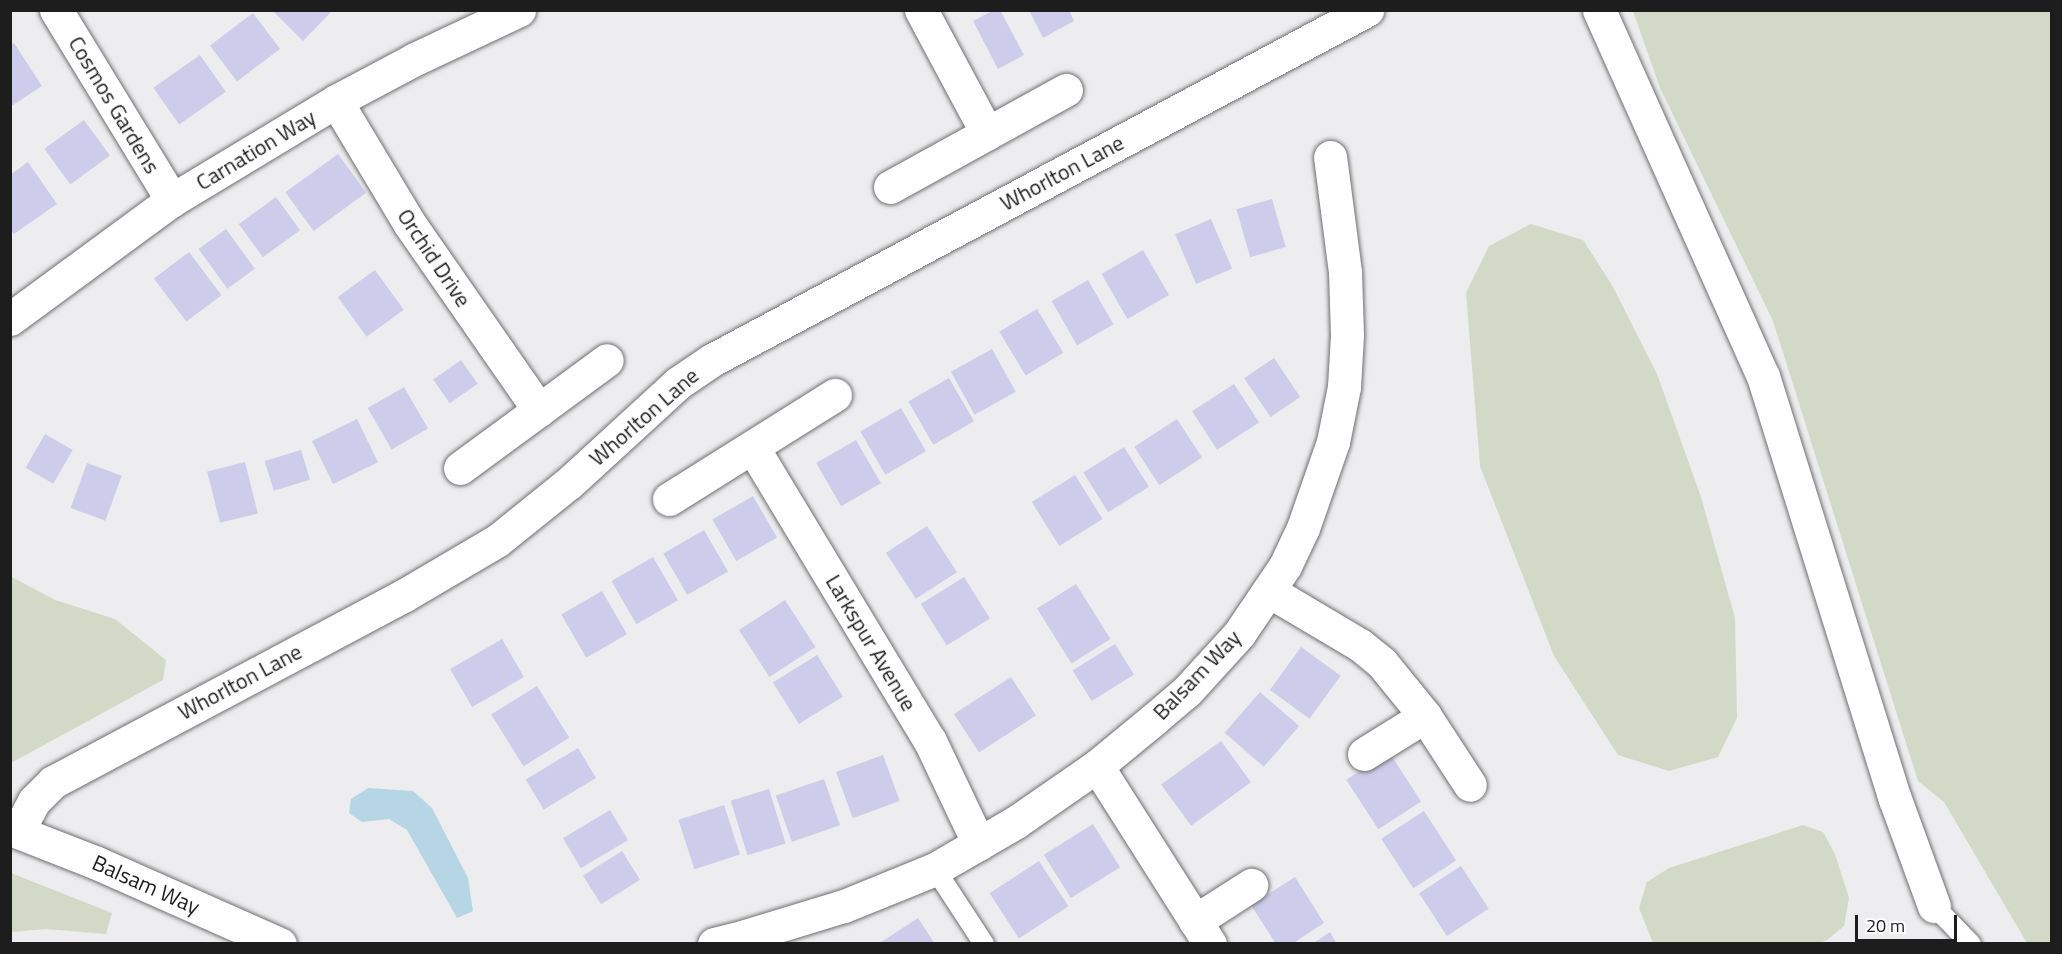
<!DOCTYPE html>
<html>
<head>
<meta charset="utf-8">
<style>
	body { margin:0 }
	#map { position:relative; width:2062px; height:954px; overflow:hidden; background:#ededef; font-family:"Titillium Web",sans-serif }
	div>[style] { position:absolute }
	.green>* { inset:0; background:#d2d9c7 }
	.water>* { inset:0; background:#b6d6e6 }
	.building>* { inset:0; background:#cdcdeb; transform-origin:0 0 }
	.roads { filter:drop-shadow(0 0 2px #707072) drop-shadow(0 0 2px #707072) }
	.service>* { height:20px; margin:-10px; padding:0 10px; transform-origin:10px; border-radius:10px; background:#fff }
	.minor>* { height:33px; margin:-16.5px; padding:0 16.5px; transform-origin:16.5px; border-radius:16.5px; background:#fff }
	.tertiary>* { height:33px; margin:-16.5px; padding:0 16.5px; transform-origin:16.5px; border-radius:16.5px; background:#fff }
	span { translate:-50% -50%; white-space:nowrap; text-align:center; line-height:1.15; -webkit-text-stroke:6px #fff; paint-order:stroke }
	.street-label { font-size:22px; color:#1d1d1d }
	.frame { position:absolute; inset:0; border:12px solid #1d1d1d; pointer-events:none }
	.scale { position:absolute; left:1855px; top:915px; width:102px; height:27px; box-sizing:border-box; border:3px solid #1d1d1d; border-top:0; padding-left:8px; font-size:18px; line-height:21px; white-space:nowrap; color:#1d1d1d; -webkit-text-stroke:4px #fff; paint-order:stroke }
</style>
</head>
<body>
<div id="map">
	<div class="green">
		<i style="clip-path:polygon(1633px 11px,2051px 11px,2051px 943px,2027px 943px,1944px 802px,1918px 781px,1773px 321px,1660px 88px)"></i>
		<i style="clip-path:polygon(1531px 224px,1583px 240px,1612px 285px,1657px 374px,1701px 497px,1735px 618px,1737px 718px,1718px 757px,1669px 771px,1618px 755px,1554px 656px,1480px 466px,1466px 293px,1489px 246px)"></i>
		<i style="clip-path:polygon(10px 576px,55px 600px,115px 619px,166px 660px,163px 680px,11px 763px)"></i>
		<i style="clip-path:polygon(1803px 825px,1823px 832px,1835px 854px,1849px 898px,1844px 926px,1827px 940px,1817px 944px,1653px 943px,1639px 908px,1647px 882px,1669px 868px)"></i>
		<i style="clip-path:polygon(11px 873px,112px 913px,106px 934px,46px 929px,11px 932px)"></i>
	</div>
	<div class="water">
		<i style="clip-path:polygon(368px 788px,413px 791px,432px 808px,468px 878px,473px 911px,457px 918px,407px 830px,389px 819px,362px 822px,349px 813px,351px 799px)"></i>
	</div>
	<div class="building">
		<i style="clip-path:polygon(272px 10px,333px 10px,303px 41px)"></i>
		<i style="clip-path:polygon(994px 10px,1000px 10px,1024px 55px,998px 69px,973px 21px)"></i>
		<i style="clip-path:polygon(1029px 10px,1069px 10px,1074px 21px,1043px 38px)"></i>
		<i style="left:253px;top:13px;width:45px;height:54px;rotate:53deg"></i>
		<i style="clip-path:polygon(14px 43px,42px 86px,10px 107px,10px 45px)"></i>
		<i style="left:200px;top:55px;width:45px;height:57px;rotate:55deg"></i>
		<i style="left:84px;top:120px;width:44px;height:49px;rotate:54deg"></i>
		<i style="left:338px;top:154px;width:48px;height:65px;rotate:54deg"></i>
		<i style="clip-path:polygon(28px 162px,57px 204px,14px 234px,10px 230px,10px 175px)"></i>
		<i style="left:276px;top:197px;width:41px;height:46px;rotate:54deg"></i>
		<i style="left:1272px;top:199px;width:50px;height:37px;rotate:74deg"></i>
		<i style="left:1211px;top:219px;width:54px;height:39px;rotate:67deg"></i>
		<i style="left:226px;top:229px;width:49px;height:34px;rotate:54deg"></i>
		<i style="left:1143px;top:250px;width:52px;height:48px;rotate:60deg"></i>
		<i style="left:189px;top:252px;width:54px;height:44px;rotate:53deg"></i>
		<i style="left:375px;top:270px;width:49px;height:46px;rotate:54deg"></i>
		<i style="left:1088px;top:280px;width:51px;height:42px;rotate:60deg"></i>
		<i style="left:1037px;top:309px;width:51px;height:44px;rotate:59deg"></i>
		<i style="left:992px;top:349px;width:49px;height:47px;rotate:61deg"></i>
		<i style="left:1274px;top:358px;width:47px;height:36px;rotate:56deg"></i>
		<i style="left:461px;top:360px;width:29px;height:34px;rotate:55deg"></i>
		<i style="left:949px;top:378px;width:50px;height:47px;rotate:60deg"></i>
		<i style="left:1234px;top:384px;width:46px;height:50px;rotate:57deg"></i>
		<i style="left:404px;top:387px;width:48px;height:42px;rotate:60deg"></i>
		<i style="left:901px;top:408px;width:50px;height:47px;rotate:60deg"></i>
		<i style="left:357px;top:419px;width:48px;height:50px;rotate:64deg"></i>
		<i style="left:1177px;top:419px;width:46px;height:51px;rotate:57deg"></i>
		<i style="left:45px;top:434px;width:32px;height:39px;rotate:30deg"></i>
		<i style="left:856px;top:440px;width:50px;height:46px;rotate:60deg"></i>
		<i style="left:1124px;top:447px;width:47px;height:48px;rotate:58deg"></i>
		<i style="left:301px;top:450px;width:31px;height:38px;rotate:73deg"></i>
		<i style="left:245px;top:462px;width:53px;height:39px;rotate:76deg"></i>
		<i style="left:87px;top:463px;width:37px;height:48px;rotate:20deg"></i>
		<i style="left:1075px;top:475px;width:52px;height:51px;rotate:58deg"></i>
		<i style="left:753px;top:496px;width:48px;height:47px;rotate:60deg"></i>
		<i style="left:927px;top:526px;width:55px;height:49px;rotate:57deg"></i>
		<i style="left:704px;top:530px;width:48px;height:47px;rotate:60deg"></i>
		<i style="left:653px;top:557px;width:50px;height:48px;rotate:60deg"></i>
		<i style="left:964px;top:577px;width:49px;height:51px;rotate:58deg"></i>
		<i style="left:1076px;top:584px;width:65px;height:46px;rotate:58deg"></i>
		<i style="left:602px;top:591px;width:50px;height:47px;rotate:60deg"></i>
		<i style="left:785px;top:600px;width:56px;height:55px;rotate:57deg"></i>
		<i style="left:502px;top:639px;width:44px;height:60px;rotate:60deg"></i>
		<i style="left:1115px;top:644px;width:36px;height:50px;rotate:58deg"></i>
		<i style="left:1301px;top:647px;width:49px;height:53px;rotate:36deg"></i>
		<i style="left:817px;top:655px;width:49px;height:52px;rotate:58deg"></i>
		<i style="left:1011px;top:677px;width:46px;height:68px;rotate:57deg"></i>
		<i style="left:537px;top:686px;width:61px;height:54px;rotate:58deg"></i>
		<i style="left:1260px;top:692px;width:52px;height:54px;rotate:41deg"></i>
		<i style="left:1221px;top:741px;width:51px;height:74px;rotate:54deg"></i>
		<i style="left:578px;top:748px;width:35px;height:61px;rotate:59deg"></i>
		<i style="left:1389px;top:752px;width:59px;height:51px;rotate:57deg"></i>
		<i style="left:883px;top:755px;width:49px;height:50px;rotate:70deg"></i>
		<i style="left:824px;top:779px;width:49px;height:51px;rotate:71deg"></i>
		<i style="left:769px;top:789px;width:57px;height:40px;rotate:73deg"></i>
		<i style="left:724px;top:805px;width:52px;height:48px;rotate:72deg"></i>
		<i style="left:610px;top:810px;width:35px;height:55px;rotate:59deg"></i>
		<i style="left:1424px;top:811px;width:59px;height:51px;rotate:57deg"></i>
		<i style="left:1093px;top:824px;width:51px;height:58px;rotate:58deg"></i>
		<i style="left:622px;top:851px;width:34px;height:46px;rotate:58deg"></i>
		<i style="left:1039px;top:861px;width:54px;height:59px;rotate:57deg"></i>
		<i style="left:1461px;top:866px;width:51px;height:50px;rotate:57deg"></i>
		<i style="clip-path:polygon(1295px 877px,1324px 923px,1292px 944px,1276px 944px,1251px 905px)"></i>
		<i style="clip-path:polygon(918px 918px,935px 944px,878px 944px)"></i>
		<i style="clip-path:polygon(1330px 932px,1337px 944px,1312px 944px)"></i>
	</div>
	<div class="roads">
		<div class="service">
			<i style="left:935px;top:869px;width:90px;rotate:56.8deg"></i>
			<i style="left:1934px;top:906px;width:53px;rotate:45.8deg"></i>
		</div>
		<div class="minor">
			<i style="left:56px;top:10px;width:223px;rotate:58.6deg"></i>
			<i style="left:921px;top:10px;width:140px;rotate:61.8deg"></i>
			<i style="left:1599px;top:10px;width:401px;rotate:65.9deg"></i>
			<i style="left:1763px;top:376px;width:443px;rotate:72.7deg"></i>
			<i style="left:1895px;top:799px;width:114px;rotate:70deg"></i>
			<i style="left:336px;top:101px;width:142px;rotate:59.1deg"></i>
			<i style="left:409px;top:223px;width:228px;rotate:55.2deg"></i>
			<i style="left:890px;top:187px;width:201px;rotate:-28.9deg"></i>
			<i style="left:10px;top:319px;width:201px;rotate:-36.3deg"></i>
			<i style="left:172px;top:200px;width:192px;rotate:-31.1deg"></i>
			<i style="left:336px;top:101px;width:89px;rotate:-28deg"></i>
			<i style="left:415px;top:59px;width:115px;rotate:-25.2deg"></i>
			<i style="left:753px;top:448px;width:342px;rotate:58.9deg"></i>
			<i style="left:930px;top:741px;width:114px;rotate:64.6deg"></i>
			<i style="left:460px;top:468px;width:182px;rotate:-36.3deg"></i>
			<i style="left:669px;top:499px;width:196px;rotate:-32.1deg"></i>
			<i style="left:1269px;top:591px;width:106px;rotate:30.7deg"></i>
			<i style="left:1360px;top:645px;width:28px;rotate:39deg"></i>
			<i style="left:1382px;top:663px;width:68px;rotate:50.9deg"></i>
			<i style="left:1425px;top:716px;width:82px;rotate:56.9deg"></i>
			<i style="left:1364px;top:754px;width:72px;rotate:-31.9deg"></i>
			<i style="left:1097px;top:766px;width:211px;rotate:57.6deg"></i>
			<i style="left:18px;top:831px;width:34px;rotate:-62deg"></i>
			<i style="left:34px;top:801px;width:27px;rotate:-45deg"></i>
			<i style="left:53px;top:782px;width:396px;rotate:-28deg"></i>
			<i style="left:403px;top:596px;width:110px;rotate:-30.5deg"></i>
			<i style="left:498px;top:540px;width:91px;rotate:-38.8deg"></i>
			<i style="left:569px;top:483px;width:148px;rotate:-42.5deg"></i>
			<i style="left:678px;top:383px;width:41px;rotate:-34.1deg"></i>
			<i style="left:712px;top:360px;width:743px;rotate:-28.12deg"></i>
			<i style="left:1195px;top:921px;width:67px;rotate:-32.7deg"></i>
			<i style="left:747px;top:944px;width:8px;rotate:-104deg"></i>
			<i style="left:745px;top:936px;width:103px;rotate:-16.9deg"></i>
			<i style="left:844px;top:906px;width:98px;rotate:-22.1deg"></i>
			<i style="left:935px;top:869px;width:94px;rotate:-30.1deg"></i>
			<i style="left:1016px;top:822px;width:98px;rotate:-34.7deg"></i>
			<i style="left:1097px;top:766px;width:74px;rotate:-39.5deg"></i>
			<i style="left:1154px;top:719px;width:43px;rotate:-40.3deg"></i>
			<i style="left:1187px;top:691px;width:77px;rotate:-47.6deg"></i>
			<i style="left:1239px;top:634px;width:82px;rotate:-55.9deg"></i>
			<i style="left:1285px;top:566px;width:42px;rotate:-64.7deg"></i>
			<i style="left:1303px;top:528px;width:91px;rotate:-70.8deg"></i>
			<i style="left:1333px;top:442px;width:56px;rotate:-78.7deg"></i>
			<i style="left:1344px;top:387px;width:52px;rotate:-86.7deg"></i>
			<i style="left:1347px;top:335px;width:63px;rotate:-91.8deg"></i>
			<i style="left:1345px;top:272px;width:116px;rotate:-97.4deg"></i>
		</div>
		<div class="tertiary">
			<i style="left:10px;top:829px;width:93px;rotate:21.3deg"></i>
			<i style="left:97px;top:863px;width:200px;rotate:23.9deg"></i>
			<i style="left:714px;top:944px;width:32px;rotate:-14deg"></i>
		</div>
	</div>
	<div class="street-label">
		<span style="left:114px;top:105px;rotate:59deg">Cosmos Gardens</span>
		<span style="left:256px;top:150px;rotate:-31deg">Carnation Way</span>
		<span style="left:1062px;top:173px;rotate:-28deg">Whorlton Lane</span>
		<span style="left:434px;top:258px;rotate:56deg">Orchid Drive</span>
		<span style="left:644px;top:417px;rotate:-41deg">Whorlton Lane</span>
		<span style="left:871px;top:643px;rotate:59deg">Larkspur Avenue</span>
		<span style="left:1197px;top:675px;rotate:-46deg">Balsam Way</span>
		<span style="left:240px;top:682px;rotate:-28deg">Whorlton Lane</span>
		<span style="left:146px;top:885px;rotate:24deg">Balsam Way</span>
	</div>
	<div class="frame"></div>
	<div class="scale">20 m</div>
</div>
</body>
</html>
